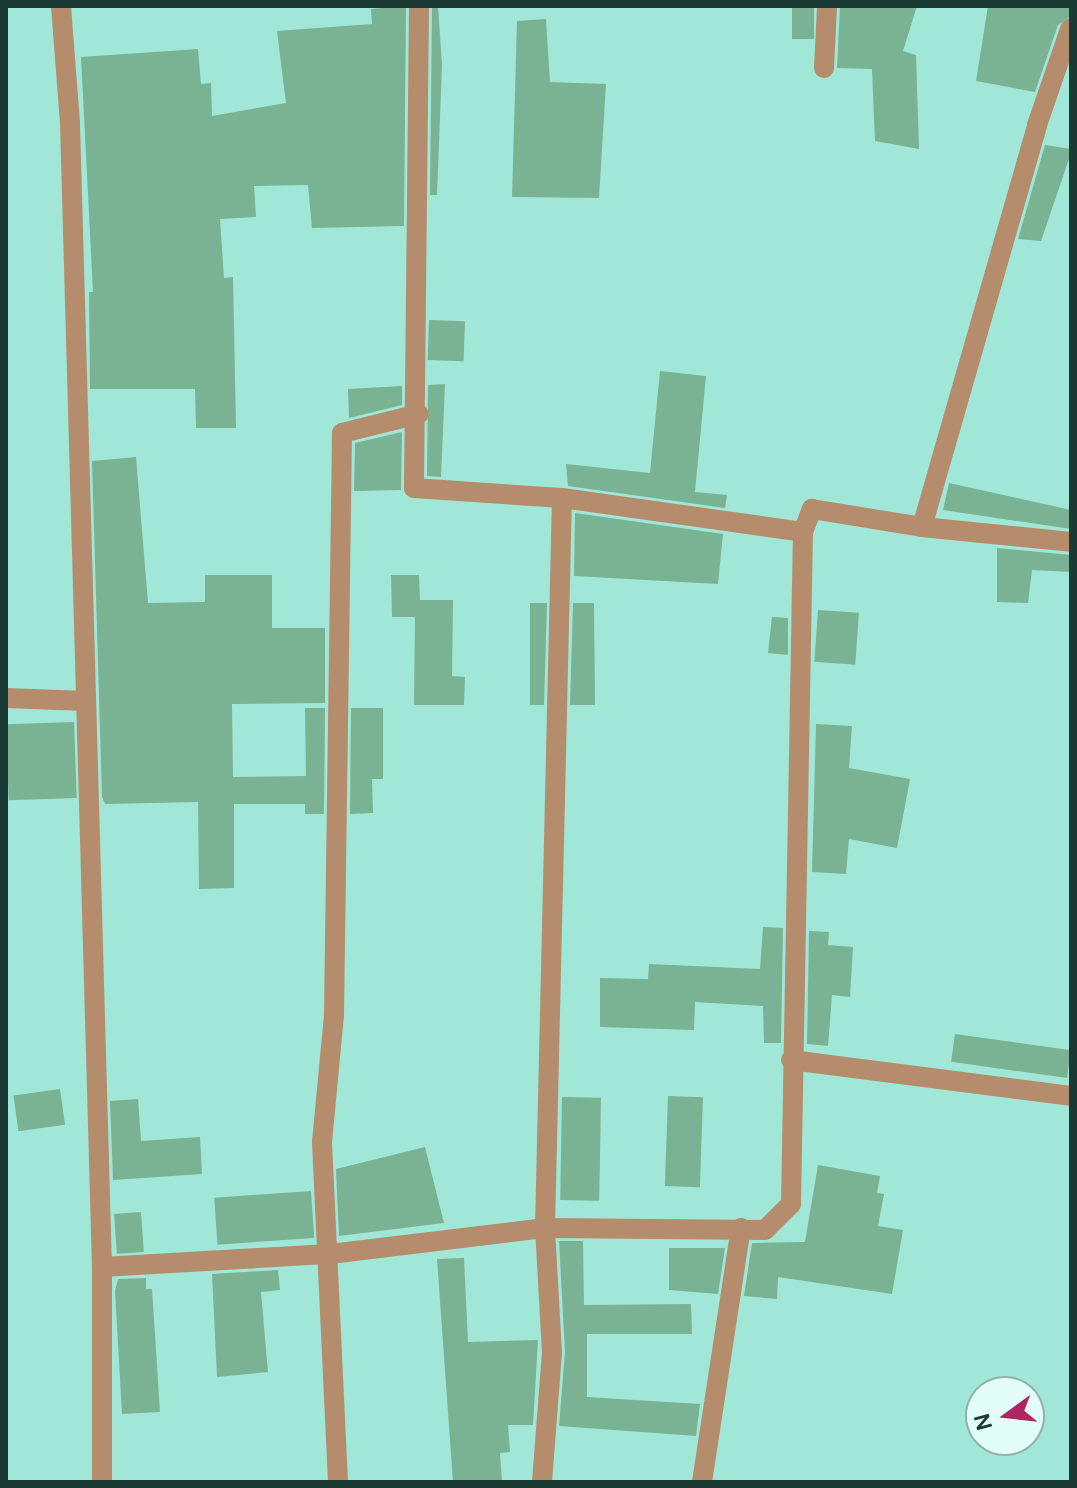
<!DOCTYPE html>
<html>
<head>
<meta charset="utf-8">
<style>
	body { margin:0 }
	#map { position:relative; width:1077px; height:1488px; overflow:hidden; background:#a0e7d8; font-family:"DM Sans",sans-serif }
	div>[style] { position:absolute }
	.building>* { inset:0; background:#7ab294; transform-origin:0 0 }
	.minor>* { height:20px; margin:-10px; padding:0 10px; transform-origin:10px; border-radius:10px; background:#b58d6d }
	span { translate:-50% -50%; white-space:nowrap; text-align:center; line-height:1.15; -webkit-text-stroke:6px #e3fef8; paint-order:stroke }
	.frame { position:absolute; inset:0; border:8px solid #1c3a34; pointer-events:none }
	.north { position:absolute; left:965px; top:1376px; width:80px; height:80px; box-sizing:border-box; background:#e3fef8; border:2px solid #93b0aa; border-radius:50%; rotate:255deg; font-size:22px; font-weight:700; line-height:32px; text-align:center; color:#1c3a34 }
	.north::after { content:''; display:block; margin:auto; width:28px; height:36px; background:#b02461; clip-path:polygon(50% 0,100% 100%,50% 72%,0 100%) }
</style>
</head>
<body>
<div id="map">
	<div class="building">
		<i style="clip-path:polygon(406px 6px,404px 226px,312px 228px,308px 185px,254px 186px,256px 217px,220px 219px,224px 278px,233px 277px,236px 428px,196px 428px,195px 389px,90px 389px,89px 292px,93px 292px,81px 57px,198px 49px,201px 84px,211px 83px,212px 116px,286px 103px,277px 31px,372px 24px,371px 9px)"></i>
		<i style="clip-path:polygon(432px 6px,438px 6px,442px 65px,437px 195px,430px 195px)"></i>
		<i style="left:792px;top:6px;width:22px;height:33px"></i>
		<i style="clip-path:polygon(840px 6px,917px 6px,903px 51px,916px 55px,919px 149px,875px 141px,872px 69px,837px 68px)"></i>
		<i style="clip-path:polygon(988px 6px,1071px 6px,1071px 16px,1058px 25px,1035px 92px,976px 81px)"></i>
		<i style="clip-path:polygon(546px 19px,550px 82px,606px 84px,599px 198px,512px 197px,517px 21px)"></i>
		<i style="clip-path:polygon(1045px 145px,1071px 149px,1071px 153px,1041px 241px,1018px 239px)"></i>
		<i style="left:429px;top:320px;width:36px;height:40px;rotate:2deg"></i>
		<i style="clip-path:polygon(660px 371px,706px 376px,695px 492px,727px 495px,725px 508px,568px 486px,566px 464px,650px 473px)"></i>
		<i style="clip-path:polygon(445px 384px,441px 477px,427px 476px,428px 385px)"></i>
		<i style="clip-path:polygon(402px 386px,402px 405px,349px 418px,348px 389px)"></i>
		<i style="clip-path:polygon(402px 432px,401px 490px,354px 491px,355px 443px)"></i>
		<i style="clip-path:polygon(136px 457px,148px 603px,205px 602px,205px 575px,272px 575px,272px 628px,325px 628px,325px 703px,232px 704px,233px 777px,306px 776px,305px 708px,325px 708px,324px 814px,305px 814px,305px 804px,234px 804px,234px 888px,199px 889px,198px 802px,105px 804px,102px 797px,92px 461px)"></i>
		<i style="clip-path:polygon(949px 483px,1071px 510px,1071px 529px,943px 510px)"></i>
		<i style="clip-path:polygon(575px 513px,723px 534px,718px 584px,574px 576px)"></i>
		<i style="clip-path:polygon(997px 548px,1071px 555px,1071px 572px,1032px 570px,1028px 603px,997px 602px)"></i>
		<i style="clip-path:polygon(391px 575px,419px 575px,420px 600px,453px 600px,452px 676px,465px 677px,464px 705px,414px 705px,415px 617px,392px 617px)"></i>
		<i style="clip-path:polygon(530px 603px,547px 603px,544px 705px,530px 705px)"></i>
		<i style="clip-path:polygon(573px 603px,594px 603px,595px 705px,570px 705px)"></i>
		<i style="left:818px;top:610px;width:41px;height:52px;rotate:4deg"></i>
		<i style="clip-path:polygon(772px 617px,788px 618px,788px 655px,768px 653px)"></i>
		<i style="clip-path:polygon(351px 708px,383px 708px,383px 779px,372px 779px,373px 813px,350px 814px)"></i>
		<i style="left:74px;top:722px;width:76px;height:68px;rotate:88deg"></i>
		<i style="clip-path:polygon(816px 724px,852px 726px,849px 768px,910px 779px,897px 848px,849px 839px,846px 874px,812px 872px)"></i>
		<i style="clip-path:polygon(763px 927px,783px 928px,781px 1043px,764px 1043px,763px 1006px,695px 1002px,694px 1030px,600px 1027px,600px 978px,648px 979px,649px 964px,760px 969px)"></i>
		<i style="clip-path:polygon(809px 931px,829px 932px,828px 945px,853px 947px,850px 997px,832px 995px,828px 1046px,807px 1044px)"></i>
		<i style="left:955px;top:1034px;width:117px;height:28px;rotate:8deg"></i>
		<i style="left:60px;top:1089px;width:36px;height:47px;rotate:82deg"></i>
		<i style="left:668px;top:1096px;width:35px;height:90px;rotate:2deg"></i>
		<i style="left:562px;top:1097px;width:39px;height:103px;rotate:1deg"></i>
		<i style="clip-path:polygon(138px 1099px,141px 1141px,200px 1137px,202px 1174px,113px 1180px,110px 1101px)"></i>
		<i style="clip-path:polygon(425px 1147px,444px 1223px,339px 1236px,336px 1169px)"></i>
		<i style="clip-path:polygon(818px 1165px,880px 1176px,877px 1193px,884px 1194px,878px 1226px,903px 1230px,892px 1294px,778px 1277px,777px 1299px,744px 1296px,752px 1243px,805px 1242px)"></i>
		<i style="left:311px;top:1191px;width:47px;height:97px;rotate:86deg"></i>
		<i style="left:141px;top:1212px;width:40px;height:27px;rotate:86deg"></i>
		<i style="clip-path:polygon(559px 1241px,583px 1241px,584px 1305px,691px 1304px,692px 1334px,587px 1334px,587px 1397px,700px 1404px,696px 1436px,559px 1426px,565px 1352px)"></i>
		<i style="clip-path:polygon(669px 1248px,725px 1248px,718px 1294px,669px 1290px)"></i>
		<i style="clip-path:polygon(464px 1258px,468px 1342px,538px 1340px,533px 1425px,508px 1425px,510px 1452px,500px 1453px,502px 1482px,453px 1482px,437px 1259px)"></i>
		<i style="clip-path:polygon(278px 1270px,280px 1290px,261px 1292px,268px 1372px,217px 1377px,212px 1274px)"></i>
		<i style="clip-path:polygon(146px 1278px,146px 1289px,152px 1289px,160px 1412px,122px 1414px,115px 1291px,118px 1279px)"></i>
	</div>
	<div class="minor">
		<i style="left:61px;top:6px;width:117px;rotate:85.6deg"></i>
		<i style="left:70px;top:123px;width:1144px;rotate:88.4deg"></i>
		<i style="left:102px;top:1267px;width:228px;rotate:-3.3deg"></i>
		<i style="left:330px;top:1254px;width:217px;rotate:-6.9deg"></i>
		<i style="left:545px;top:1228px;width:220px;rotate:0.5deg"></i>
		<i style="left:765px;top:1230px;width:37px;rotate:-45deg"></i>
		<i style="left:791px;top:1204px;width:672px;rotate:-88.98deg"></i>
		<i style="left:419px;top:6px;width:482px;rotate:90.6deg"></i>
		<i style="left:414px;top:488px;width:148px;rotate:3.9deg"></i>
		<i style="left:562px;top:498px;width:243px;rotate:8deg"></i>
		<i style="left:803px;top:532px;width:25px;rotate:-69deg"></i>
		<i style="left:812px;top:509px;width:111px;rotate:9.3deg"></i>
		<i style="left:922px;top:527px;width:150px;rotate:5.7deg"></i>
		<i style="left:824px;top:68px;width:62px;rotate:-87.2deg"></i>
		<i style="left:922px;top:527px;width:418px;rotate:-74deg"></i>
		<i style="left:1037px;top:125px;width:102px;rotate:-71deg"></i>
		<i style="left:6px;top:698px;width:79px;rotate:2.2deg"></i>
		<i style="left:791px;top:1060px;width:282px;rotate:7.3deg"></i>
		<i style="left:102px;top:1482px;width:215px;rotate:-90deg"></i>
		<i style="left:338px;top:1482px;width:340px;rotate:-92.7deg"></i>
		<i style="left:322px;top:1142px;width:128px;rotate:-84.6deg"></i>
		<i style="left:334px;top:1015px;width:582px;rotate:-89.21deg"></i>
		<i style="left:342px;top:433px;width:79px;rotate:-13.9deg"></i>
		<i style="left:542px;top:1482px;width:129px;rotate:-85.6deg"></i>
		<i style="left:552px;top:1353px;width:125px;rotate:-93.2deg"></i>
		<i style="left:545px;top:1228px;width:730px;rotate:-88.67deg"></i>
		<i style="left:702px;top:1482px;width:257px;rotate:-81.3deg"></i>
	</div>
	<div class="frame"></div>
	<div class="north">N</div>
</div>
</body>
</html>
